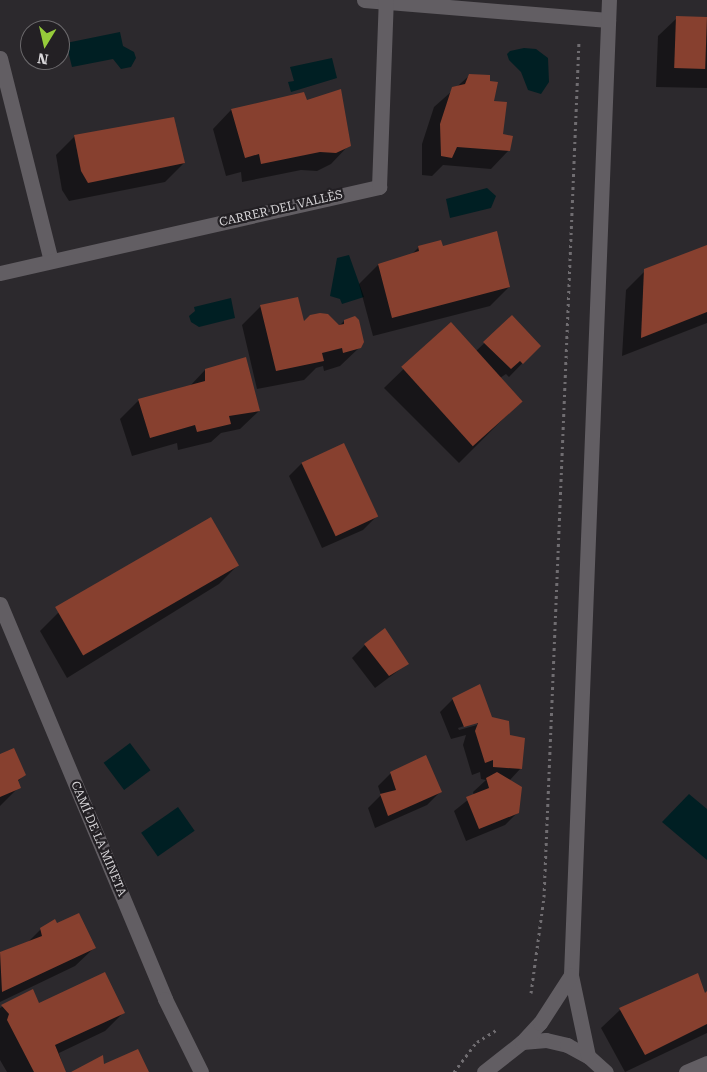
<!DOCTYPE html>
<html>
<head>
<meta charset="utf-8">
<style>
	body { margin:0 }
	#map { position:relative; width:707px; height:1072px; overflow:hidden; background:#2c292d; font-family:"Roboto Serif",serif }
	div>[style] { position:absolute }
	.water>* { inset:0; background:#001f23; transform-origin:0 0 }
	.shadow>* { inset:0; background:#0007 }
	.building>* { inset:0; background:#87402f; transform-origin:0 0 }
	.path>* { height:3px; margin-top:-1.5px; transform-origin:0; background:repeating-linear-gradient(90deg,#706d71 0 2.5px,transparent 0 6.5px) }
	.street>* { height:15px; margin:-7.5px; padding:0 7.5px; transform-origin:7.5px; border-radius:7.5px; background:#625e63 }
	.secondary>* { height:15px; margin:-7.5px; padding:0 7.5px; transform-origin:7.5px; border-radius:7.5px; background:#625e63 }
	span { translate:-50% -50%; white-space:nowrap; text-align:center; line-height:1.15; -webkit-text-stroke:4.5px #232024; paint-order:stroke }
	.street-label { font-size:12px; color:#d8d6d9 }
	.north { position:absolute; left:20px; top:20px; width:50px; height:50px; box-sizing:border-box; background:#232024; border:1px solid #6b696c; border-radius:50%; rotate:189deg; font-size:14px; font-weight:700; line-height:20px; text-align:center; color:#d8d6d9 }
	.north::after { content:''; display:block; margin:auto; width:18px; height:22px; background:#96cc3a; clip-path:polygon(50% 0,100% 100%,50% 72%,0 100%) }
</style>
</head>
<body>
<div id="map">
	<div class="water">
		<i style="clip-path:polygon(120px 32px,123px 46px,134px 52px,136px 58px,131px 67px,121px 69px,113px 59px,72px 67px,66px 43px)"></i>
		<i style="clip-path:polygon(524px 48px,536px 49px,548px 58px,549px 82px,541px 94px,528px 90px,521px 72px,509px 60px,507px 54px,510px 51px)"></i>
		<i style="clip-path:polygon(332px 58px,337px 78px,291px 92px,288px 82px,294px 81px,290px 67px)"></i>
		<i style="clip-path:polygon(487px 188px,496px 196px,491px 208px,450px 218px,446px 199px)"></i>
		<i style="clip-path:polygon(349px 255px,364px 297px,342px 304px,340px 299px,330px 296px,337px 258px)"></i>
		<i style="clip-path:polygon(231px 298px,235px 318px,199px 327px,191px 322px,189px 316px,195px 311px,194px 307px)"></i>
		<i style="left:130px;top:743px;width:34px;height:33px;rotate:53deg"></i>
		<i style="clip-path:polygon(689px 794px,707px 809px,707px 860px,662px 822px)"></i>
		<i style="left:178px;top:807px;width:29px;height:45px;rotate:55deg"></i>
	</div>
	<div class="shadow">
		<i style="clip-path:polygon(677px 18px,707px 18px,707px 88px,656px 87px,658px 36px)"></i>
		<i style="clip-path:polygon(470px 75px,488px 82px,502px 135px,509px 150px,491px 169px,443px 165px,432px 176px,422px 175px,422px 144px,434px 107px)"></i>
		<i style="clip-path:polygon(303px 94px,306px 102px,349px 145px,331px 164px,317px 171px,301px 170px,242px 182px,241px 172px,226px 176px,213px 129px,231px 110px)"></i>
		<i style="clip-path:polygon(75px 136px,184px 163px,165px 182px,69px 201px,62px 190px,56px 155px)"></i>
		<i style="clip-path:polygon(419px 247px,442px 247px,509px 287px,490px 306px,373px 336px,359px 284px,378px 265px,412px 254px)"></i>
		<i style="clip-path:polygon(707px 247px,707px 323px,622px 356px,626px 290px,645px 271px)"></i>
		<i style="clip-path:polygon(261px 306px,303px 324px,338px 327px,344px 321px,360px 347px,340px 366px,324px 371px,323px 366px,316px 368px,304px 380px,257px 389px,242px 325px)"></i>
		<i style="clip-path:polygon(512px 317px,539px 346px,509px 377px,506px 374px,500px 378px,521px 401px,459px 463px,384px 388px,450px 324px,476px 351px)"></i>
		<i style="clip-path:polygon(205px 370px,259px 411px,240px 429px,221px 433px,211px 442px,178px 450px,177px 443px,132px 456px,120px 419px,139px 400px,189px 387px)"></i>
		<i style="clip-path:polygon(302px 463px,376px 517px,363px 530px,322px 548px,289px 476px)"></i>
		<i style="clip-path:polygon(238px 565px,219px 584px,67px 678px,40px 631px,59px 612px)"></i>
		<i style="clip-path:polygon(365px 645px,407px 664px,375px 688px,352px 658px)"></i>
		<i style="clip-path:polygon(evenodd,453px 699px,491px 718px,509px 736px,521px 768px,509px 781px,518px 812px,505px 825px,466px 841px,454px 811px,474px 795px,473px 792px,486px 780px,481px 779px,480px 772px,472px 775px,463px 745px,466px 735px,451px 739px,440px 712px,453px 699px,477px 722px,477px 725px,459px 730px,458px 728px,477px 722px)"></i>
		<i style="clip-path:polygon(0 755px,24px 775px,17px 782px,19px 787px,0 806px)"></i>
		<i style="clip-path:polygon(391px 773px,440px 792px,427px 805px,375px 828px,368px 808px,381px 795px,378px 786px)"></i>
		<i style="clip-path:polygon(56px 925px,94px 948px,75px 966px,0 1002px,0 953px,27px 943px,41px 929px)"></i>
		<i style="clip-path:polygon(32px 991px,38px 1004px,123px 1013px,105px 1031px,59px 1053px,65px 1072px,7px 1072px,0 1060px,0 1008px)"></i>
		<i style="clip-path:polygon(707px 993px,707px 1033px,625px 1072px,601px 1028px,620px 1010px)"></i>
	</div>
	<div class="building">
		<i style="left:676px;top:16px;width:31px;height:52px;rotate:2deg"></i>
		<i style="clip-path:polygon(469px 74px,490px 75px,490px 81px,498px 82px,494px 101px,507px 102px,503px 134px,513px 136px,510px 151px,457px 147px,452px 158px,441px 156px,440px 124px,452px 87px,465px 84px)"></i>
		<i style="clip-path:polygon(341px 89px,351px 146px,336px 153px,320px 152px,261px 164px,259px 154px,245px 158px,231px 109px,304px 92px,307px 100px)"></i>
		<i style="clip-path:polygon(174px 117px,185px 163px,88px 183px,81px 171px,74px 135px)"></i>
		<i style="clip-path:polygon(497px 231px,510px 287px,392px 318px,378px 264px,419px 251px,418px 246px,441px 240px,443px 246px)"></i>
		<i style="clip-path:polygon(707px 245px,707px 312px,641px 338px,644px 269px)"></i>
		<i style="clip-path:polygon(298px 297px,304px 321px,310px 315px,320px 313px,328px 314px,339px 325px,344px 324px,344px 320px,355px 316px,359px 320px,364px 342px,361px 348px,343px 353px,342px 348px,322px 353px,324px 361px,276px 371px,260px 305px)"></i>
		<i style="clip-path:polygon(512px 315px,541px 346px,523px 364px,520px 361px,511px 369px,483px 342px)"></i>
		<i style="left:451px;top:322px;width:107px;height:67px;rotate:48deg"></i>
		<i style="clip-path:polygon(246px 357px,260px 411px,229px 416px,231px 424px,197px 432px,195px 425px,150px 438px,138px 399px,205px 381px,205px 369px)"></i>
		<i style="left:344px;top:443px;width:81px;height:47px;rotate:65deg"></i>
		<i style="left:211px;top:517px;width:56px;height:180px;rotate:60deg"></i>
		<i style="clip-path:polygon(385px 628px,409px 664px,389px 676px,364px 644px)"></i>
		<i style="clip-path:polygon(480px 684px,492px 717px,509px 721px,510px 735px,525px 738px,522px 769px,493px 767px,493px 760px,485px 763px,475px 731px,478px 723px,464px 727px,452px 698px)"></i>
		<i style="clip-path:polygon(14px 748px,26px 775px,18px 780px,21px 788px,0 797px,0 754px)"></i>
		<i style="clip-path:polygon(426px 755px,442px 792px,388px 816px,380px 794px,396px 790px,390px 772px)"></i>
		<i style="clip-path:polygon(497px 772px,522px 787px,519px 813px,479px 829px,466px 797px,489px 788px,486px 778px)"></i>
		<i style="clip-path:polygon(79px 913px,96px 948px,2px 992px,0 952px,42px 936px,40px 928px,55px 919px,57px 923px)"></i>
		<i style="clip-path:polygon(105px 972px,125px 1013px,55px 1045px,66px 1072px,34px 1072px,7px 1020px,9px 1014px,1px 1005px,33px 989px,39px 1003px)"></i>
		<i style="clip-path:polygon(698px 973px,705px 993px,707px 991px,707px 1024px,645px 1055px,619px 1008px)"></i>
		<i style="clip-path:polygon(138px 1049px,149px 1072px,71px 1072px,103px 1055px,104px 1064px)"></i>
	</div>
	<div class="path">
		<i style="left:531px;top:993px;width:97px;rotate:-82.3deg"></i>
		<i style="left:544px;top:897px;width:857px;rotate:-87.66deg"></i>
		<i style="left:454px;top:1072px;width:38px;rotate:-53deg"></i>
		<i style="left:477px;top:1042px;width:25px;rotate:-32deg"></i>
	</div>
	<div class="street">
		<i style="left:364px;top:0;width:245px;rotate:4.7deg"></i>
		<i style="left:0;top:58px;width:209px;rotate:75.9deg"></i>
		<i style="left:0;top:273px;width:389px;rotate:-12.8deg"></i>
		<i style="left:379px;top:187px;width:187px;rotate:-87.9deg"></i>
		<i style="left:0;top:604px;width:428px;rotate:67.3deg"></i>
		<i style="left:165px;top:999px;width:81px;rotate:63.7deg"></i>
		<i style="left:686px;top:1072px;width:23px;rotate:-23deg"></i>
	</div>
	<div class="secondary">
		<i style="left:522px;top:1042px;width:24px;rotate:-5deg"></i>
		<i style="left:546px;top:1040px;width:22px;rotate:13deg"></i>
		<i style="left:567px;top:1045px;width:24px;rotate:28deg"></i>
		<i style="left:588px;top:1056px;width:24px;rotate:42deg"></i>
		<i style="left:588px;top:1056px;width:83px;rotate:-101.9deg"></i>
		<i style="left:571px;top:975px;width:976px;rotate:-87.77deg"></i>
		<i style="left:484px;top:1072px;width:48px;rotate:-38.3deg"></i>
		<i style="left:522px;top:1042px;width:26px;rotate:-47deg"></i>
		<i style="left:540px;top:1023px;width:57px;rotate:-57.1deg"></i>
	</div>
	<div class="street-label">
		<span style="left:281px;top:209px;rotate:-13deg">CARRER DEL VALLÈS</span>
		<span style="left:98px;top:839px;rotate:67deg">CAMÍ DE LA MINETA</span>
	</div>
	<div class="north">N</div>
</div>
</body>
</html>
